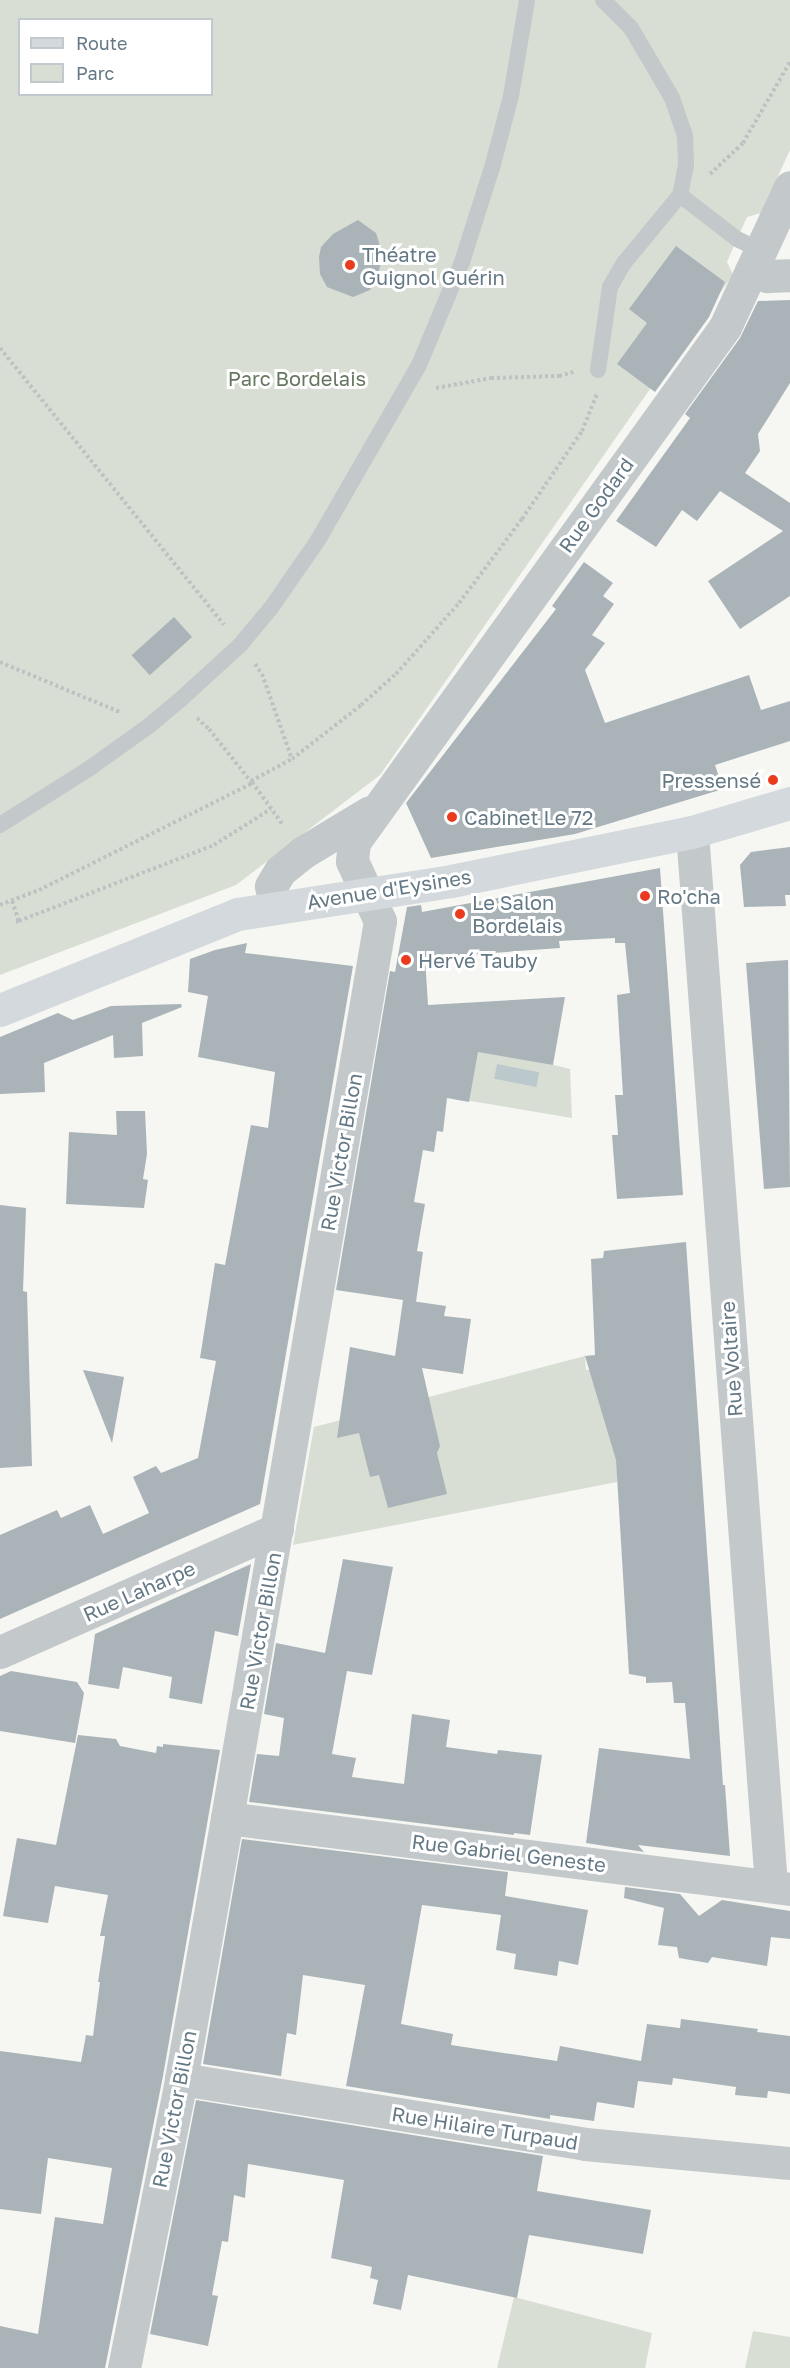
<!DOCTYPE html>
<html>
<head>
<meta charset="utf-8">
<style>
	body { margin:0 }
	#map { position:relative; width:790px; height:2368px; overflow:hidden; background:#f6f6f2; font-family:"Golos Text",sans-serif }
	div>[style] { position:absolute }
	.green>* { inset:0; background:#d8ded3 }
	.water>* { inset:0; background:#bbc8cc; transform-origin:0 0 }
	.building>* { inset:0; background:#aab4b8; transform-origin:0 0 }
	.path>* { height:4px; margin-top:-2px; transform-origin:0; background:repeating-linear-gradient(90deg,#bfc1c3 0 3px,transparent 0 6px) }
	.lane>* { height:16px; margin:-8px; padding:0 8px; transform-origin:8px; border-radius:8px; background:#c3c8ca }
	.street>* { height:33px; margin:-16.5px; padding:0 16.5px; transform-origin:16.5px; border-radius:16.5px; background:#c3c8ca }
	.secondary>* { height:33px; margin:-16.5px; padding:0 16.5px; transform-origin:16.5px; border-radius:16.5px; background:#d4d9dd }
	.dots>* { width:16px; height:16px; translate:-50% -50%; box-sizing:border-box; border:3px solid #fff; border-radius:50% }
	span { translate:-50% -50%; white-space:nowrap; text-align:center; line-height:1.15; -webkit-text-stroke:6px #fff; paint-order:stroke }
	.poi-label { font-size:20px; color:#647985 }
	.left { translate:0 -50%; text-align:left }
	.right { translate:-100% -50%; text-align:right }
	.park-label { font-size:20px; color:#66775f }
	.street-label { font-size:20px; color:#647985 }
	.legend { position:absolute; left:18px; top:18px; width:195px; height:78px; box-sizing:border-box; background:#fff; border:2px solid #c1c9ce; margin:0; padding:8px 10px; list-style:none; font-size:18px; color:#647985 }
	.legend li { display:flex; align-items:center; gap:12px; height:30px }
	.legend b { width:30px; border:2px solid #c1c9ce }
</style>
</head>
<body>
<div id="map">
	<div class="green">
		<i style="clip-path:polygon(evenodd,0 0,790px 0,790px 150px,761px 213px,747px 217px,737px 239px,727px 262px,733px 275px,650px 389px,380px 775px,236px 885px,0 975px,0 0,20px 20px,212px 20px,212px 94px,20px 94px,20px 20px)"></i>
		<i style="clip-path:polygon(386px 1024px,570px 1069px,572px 1118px,375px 1085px)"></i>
		<i style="clip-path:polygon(585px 1356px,586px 1370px,628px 1369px,617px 1482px,293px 1545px,314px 1427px)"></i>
		<i style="clip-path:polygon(514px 2297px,652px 2333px,645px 2368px,497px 2368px)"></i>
		<i style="clip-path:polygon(753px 2331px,790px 2337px,790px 2368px,745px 2368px)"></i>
	</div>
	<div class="water">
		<i style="left:497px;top:1064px;width:43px;height:15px;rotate:11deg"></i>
	</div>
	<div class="building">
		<i style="clip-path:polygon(358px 220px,376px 233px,383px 256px,377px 277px,370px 290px,353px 297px,327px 287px,320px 274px,319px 257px,321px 247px,333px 234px)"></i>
		<i style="clip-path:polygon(676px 246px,725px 282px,709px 317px,655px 392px,617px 364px,647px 323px,629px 309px)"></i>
		<i style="clip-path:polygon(790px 300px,790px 383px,758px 434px,760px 451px,745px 473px,790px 503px,790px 596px,740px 629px,708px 581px,783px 531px,720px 491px,697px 521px,682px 510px,656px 547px,616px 521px,690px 418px,685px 414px,740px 338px,758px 301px)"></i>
		<i style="clip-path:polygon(584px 562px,613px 583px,603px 596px,614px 604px,592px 635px,605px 643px,585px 670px,605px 723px,749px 675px,761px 710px,790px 701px,790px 741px,715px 765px,723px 789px,575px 834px,431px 858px,406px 803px,556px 609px,552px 606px)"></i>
		<i style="left:174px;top:617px;width:27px;height:57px;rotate:48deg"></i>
		<i style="clip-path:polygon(790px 847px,790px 895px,785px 895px,786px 906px,744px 907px,740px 865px,751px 852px)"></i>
		<i style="clip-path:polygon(660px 868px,683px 1195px,617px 1199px,612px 1135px,618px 1135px,615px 1095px,623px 1095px,617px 995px,630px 993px,625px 943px,615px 943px,615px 938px,559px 941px,560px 948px,425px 958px,428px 1005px,565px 997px,553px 1065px,478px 1052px,469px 1102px,447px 1098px,443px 1132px,437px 1131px,434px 1152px,423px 1150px,414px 1202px,425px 1204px,417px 1251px,423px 1252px,416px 1302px,405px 1300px,446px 1306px,444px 1316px,471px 1319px,463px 1374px,422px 1368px,440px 1446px,437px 1453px,447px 1494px,388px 1508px,379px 1475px,370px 1477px,359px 1433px,337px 1438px,350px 1347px,395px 1356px,403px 1300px,336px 1290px,390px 971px,395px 972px,407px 907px,421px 905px,422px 912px)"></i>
		<i style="clip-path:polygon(247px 943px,245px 953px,353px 966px,260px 1504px,0 1619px,0 1535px,57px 1510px,61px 1518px,90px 1505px,103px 1534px,149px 1513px,133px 1477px,156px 1466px,161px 1473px,198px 1458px,216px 1361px,200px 1358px,215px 1263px,225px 1265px,251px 1125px,268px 1128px,275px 1072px,198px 1057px,208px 996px,188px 992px,190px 959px,215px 950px)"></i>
		<i style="clip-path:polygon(788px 960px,790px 1187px,764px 1189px,746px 963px)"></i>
		<i style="clip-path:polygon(181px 1004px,182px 1007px,142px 1023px,143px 1056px,114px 1058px,113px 1035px,44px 1063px,45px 1092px,0 1094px,0 1037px,58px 1013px,73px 1020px,111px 1006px)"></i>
		<i style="clip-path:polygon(116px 1111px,145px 1111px,147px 1154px,143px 1179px,148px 1180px,144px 1208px,66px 1204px,69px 1132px,117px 1135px)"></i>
		<i style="clip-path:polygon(0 1205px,26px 1208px,23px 1291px,27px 1292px,32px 1466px,0 1468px)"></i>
		<i style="clip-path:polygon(686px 1242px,723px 1785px,725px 1785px,730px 1856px,638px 1845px,644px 1852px,586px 1843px,599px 1748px,690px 1759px,685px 1703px,674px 1703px,672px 1682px,646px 1683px,646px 1677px,629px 1674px,616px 1460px,585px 1356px,595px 1355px,591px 1259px,603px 1258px,604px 1251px)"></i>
		<i style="clip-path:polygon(83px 1370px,124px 1377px,112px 1443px)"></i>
		<i style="clip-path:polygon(343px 1559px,393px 1567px,372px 1675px,347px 1671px,332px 1754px,356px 1758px,352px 1777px,404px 1784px,412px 1714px,450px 1720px,446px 1747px,497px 1754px,498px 1750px,542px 1755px,530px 1835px,514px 1833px,514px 1835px,249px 1802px,257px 1754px,279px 1756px,284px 1718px,264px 1714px,276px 1643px,325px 1653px)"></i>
		<i style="clip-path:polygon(251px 1564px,238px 1636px,215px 1631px,202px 1704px,169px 1698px,172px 1677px,123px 1667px,119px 1689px,88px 1684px,95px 1634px)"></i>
		<i style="clip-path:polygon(11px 1671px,77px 1682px,84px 1693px,75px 1743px,0 1731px,0 1676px)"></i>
		<i style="clip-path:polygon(78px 1735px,116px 1739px,120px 1746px,156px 1753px,157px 1746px,163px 1747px,163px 1744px,220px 1750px,163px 2076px,105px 2368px,0 2368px,0 2326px,38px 2334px,55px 2217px,103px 2224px,112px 2168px,48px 2158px,41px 2214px,0 2209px,0 2051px,81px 2062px,86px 2035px,93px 2036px,100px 1982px,98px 1982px,105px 1936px,100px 1936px,108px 1895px,55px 1886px,48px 1923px,3px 1916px,17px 1838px,56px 1845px)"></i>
		<i style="clip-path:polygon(242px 1839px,508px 1872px,505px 1896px,588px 1910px,578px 1965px,559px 1961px,557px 1976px,514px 1969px,516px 1954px,496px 1950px,501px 1915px,422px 1905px,401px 2024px,453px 2034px,451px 2045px,557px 2061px,560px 2046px,641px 2061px,647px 2024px,680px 2028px,681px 2019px,758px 2029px,757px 2032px,790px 2036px,790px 2094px,768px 2091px,767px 2098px,735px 2095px,736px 2087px,673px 2078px,672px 2085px,638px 2081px,634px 2108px,597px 2102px,594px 2121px,550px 2115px,550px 2119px,346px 2086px,365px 1985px,303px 1975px,296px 2035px,287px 2033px,281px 2076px,203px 2064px)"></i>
		<i style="clip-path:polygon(625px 1887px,680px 1894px,699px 1916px,722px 1900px,790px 1911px,790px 1939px,771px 1937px,767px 1966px,712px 1957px,708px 1963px,679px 1958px,677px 1947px,658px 1945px,664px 1908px,624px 1898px)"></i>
		<i style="clip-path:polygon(196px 2100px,543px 2156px,537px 2191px,651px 2210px,643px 2254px,529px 2235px,517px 2298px,408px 2275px,401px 2310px,373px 2304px,378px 2280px,370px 2278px,372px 2267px,331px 2258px,344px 2180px,248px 2164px,245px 2198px,234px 2195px,228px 2242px,222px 2241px,212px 2295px,218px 2296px,208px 2346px,150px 2334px)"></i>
	</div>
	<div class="path">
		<i style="left:710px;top:174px;width:45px;rotate:-43.2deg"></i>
		<i style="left:743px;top:143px;width:94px;rotate:-59.9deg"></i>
		<i style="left:0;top:348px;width:356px;rotate:51deg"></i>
		<i style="left:436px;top:388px;width:56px;rotate:-10.3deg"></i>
		<i style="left:491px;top:378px;width:68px;rotate:-1.7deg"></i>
		<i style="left:559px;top:376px;width:15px;rotate:-16deg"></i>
		<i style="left:0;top:662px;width:132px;rotate:22.7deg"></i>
		<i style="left:255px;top:664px;width:12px;rotate:55deg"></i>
		<i style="left:262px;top:674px;width:90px;rotate:70.6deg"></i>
		<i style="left:197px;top:718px;width:16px;rotate:43deg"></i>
		<i style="left:209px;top:729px;width:69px;rotate:51.5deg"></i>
		<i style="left:252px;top:782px;width:53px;rotate:54.2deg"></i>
		<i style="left:12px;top:901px;width:21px;rotate:71deg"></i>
		<i style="left:19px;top:921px;width:5px;rotate:169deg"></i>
		<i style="left:0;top:905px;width:42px;rotate:-21deg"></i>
		<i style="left:39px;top:890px;width:239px;rotate:-26.6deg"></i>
		<i style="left:253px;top:783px;width:3px;rotate:-135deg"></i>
		<i style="left:251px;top:781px;width:47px;rotate:-28.2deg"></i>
		<i style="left:292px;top:759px;width:88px;rotate:-38deg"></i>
		<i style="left:361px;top:705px;width:47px;rotate:-41.5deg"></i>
		<i style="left:396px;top:674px;width:95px;rotate:-48.4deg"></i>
		<i style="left:459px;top:603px;width:105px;rotate:-53.1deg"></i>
		<i style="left:522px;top:519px;width:107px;rotate:-55.7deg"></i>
		<i style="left:582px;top:431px;width:40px;rotate:-68deg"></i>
		<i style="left:19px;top:921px;width:209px;rotate:-21.3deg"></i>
		<i style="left:214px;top:845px;width:67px;rotate:-32.3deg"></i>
	</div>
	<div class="lane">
		<i style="left:603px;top:0;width:40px;rotate:45deg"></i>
		<i style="left:631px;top:28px;width:81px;rotate:59.6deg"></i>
		<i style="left:672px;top:98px;width:39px;rotate:71deg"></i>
		<i style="left:685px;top:135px;width:30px;rotate:88deg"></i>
		<i style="left:686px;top:165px;width:31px;rotate:101deg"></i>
		<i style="left:598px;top:370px;width:84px;rotate:-81.8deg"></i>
		<i style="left:610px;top:287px;width:28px;rotate:-60deg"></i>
		<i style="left:624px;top:263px;width:88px;rotate:-50.5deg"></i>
		<i style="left:680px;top:195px;width:72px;rotate:37.7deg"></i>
		<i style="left:737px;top:239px;width:25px;rotate:26deg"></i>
		<i style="left:0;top:825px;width:107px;rotate:-32.3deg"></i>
		<i style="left:90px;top:768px;width:74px;rotate:-35.6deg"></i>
		<i style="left:150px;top:725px;width:39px;rotate:-40deg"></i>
		<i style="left:180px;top:700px;width:81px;rotate:-42.5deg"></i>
		<i style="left:240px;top:645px;width:48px;rotate:-50deg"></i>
		<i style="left:271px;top:608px;width:83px;rotate:-55.3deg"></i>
		<i style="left:318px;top:540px;width:202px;rotate:-60deg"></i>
		<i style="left:419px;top:365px;width:112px;rotate:-67.3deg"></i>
		<i style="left:462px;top:262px;width:103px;rotate:-72.4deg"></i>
		<i style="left:493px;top:164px;width:70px;rotate:-75.2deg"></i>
		<i style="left:511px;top:96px;width:97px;rotate:-80.5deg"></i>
	</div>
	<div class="street">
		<i style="left:752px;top:269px;width:17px;rotate:25deg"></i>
		<i style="left:767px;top:276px;width:23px;rotate:-2deg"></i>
		<i style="left:692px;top:832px;width:1057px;rotate:85.71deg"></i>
		<i style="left:275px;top:906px;width:20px;rotate:-101deg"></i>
		<i style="left:271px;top:886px;width:17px;rotate:-59deg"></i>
		<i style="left:280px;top:871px;width:28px;rotate:-39deg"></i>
		<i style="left:302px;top:853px;width:79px;rotate:-31.1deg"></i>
		<i style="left:0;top:1652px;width:303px;rotate:-23.9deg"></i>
		<i style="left:227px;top:1818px;width:567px;rotate:7.19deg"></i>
		<i style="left:181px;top:2079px;width:409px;rotate:9.1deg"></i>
		<i style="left:585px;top:2144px;width:206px;rotate:5.3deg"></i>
		<i style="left:124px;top:2368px;width:295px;rotate:-78.8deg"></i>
		<i style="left:181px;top:2079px;width:265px;rotate:-80deg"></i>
		<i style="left:227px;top:1818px;width:910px;rotate:-80.32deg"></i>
		<i style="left:380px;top:921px;width:66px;rotate:-115deg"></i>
		<i style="left:352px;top:861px;width:19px;rotate:-84deg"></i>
		<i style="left:354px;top:842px;width:635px;rotate:-54.23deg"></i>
		<i style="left:725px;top:327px;width:154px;rotate:-65.1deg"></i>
	</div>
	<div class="secondary">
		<i style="left:0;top:1010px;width:257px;rotate:-22deg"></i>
		<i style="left:238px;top:914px;width:216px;rotate:-8.8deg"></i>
		<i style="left:451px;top:881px;width:246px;rotate:-11.5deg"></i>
		<i style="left:692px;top:832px;width:102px;rotate:-16.5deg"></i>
	</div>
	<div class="dots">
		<i style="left:350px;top:265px;background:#ea3b1e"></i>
		<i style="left:773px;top:780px;background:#ea3b1e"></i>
		<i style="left:452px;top:817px;background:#ea3b1e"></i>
		<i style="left:645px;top:896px;background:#ea3b1e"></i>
		<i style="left:460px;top:914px;background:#ea3b1e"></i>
		<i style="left:406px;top:960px;background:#ea3b1e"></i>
	</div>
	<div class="poi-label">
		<span class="left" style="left:362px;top:266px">Théatre<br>Guignol Guérin</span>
		<span class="right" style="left:761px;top:780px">Pressensé</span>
		<span class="left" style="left:464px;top:817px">Cabinet Le 72</span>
		<span class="left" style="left:657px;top:896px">Ro'cha</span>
		<span class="left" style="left:472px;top:914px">Le Salon<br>Bordelais</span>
		<span class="left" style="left:418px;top:960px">Hervé Tauby</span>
	</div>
	<div class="park-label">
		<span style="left:297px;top:378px">Parc Bordelais</span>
	</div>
	<div class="street-label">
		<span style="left:596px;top:505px;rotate:-54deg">Rue Godard</span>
		<span style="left:389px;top:889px;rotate:-9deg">Avenue d'Eysines</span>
		<span style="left:341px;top:1152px;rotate:-80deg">Rue Victor Billon</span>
		<span style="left:731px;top:1359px;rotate:-94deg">Rue Voltaire</span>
		<span style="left:139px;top:1591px;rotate:-24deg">Rue Laharpe</span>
		<span style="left:260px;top:1631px;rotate:-80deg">Rue Victor Billon</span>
		<span style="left:509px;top:1853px;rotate:7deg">Rue Gabriel Geneste</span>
		<span style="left:174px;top:2109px;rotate:-79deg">Rue Victor Billon</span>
		<span style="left:485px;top:2128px;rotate:9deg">Rue Hilaire Turpaud</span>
	</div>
	<ul class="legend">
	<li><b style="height:8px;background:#d4d9dd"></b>Route</li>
	<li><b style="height:16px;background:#d8ded3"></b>Parc</li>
	</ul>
</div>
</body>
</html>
